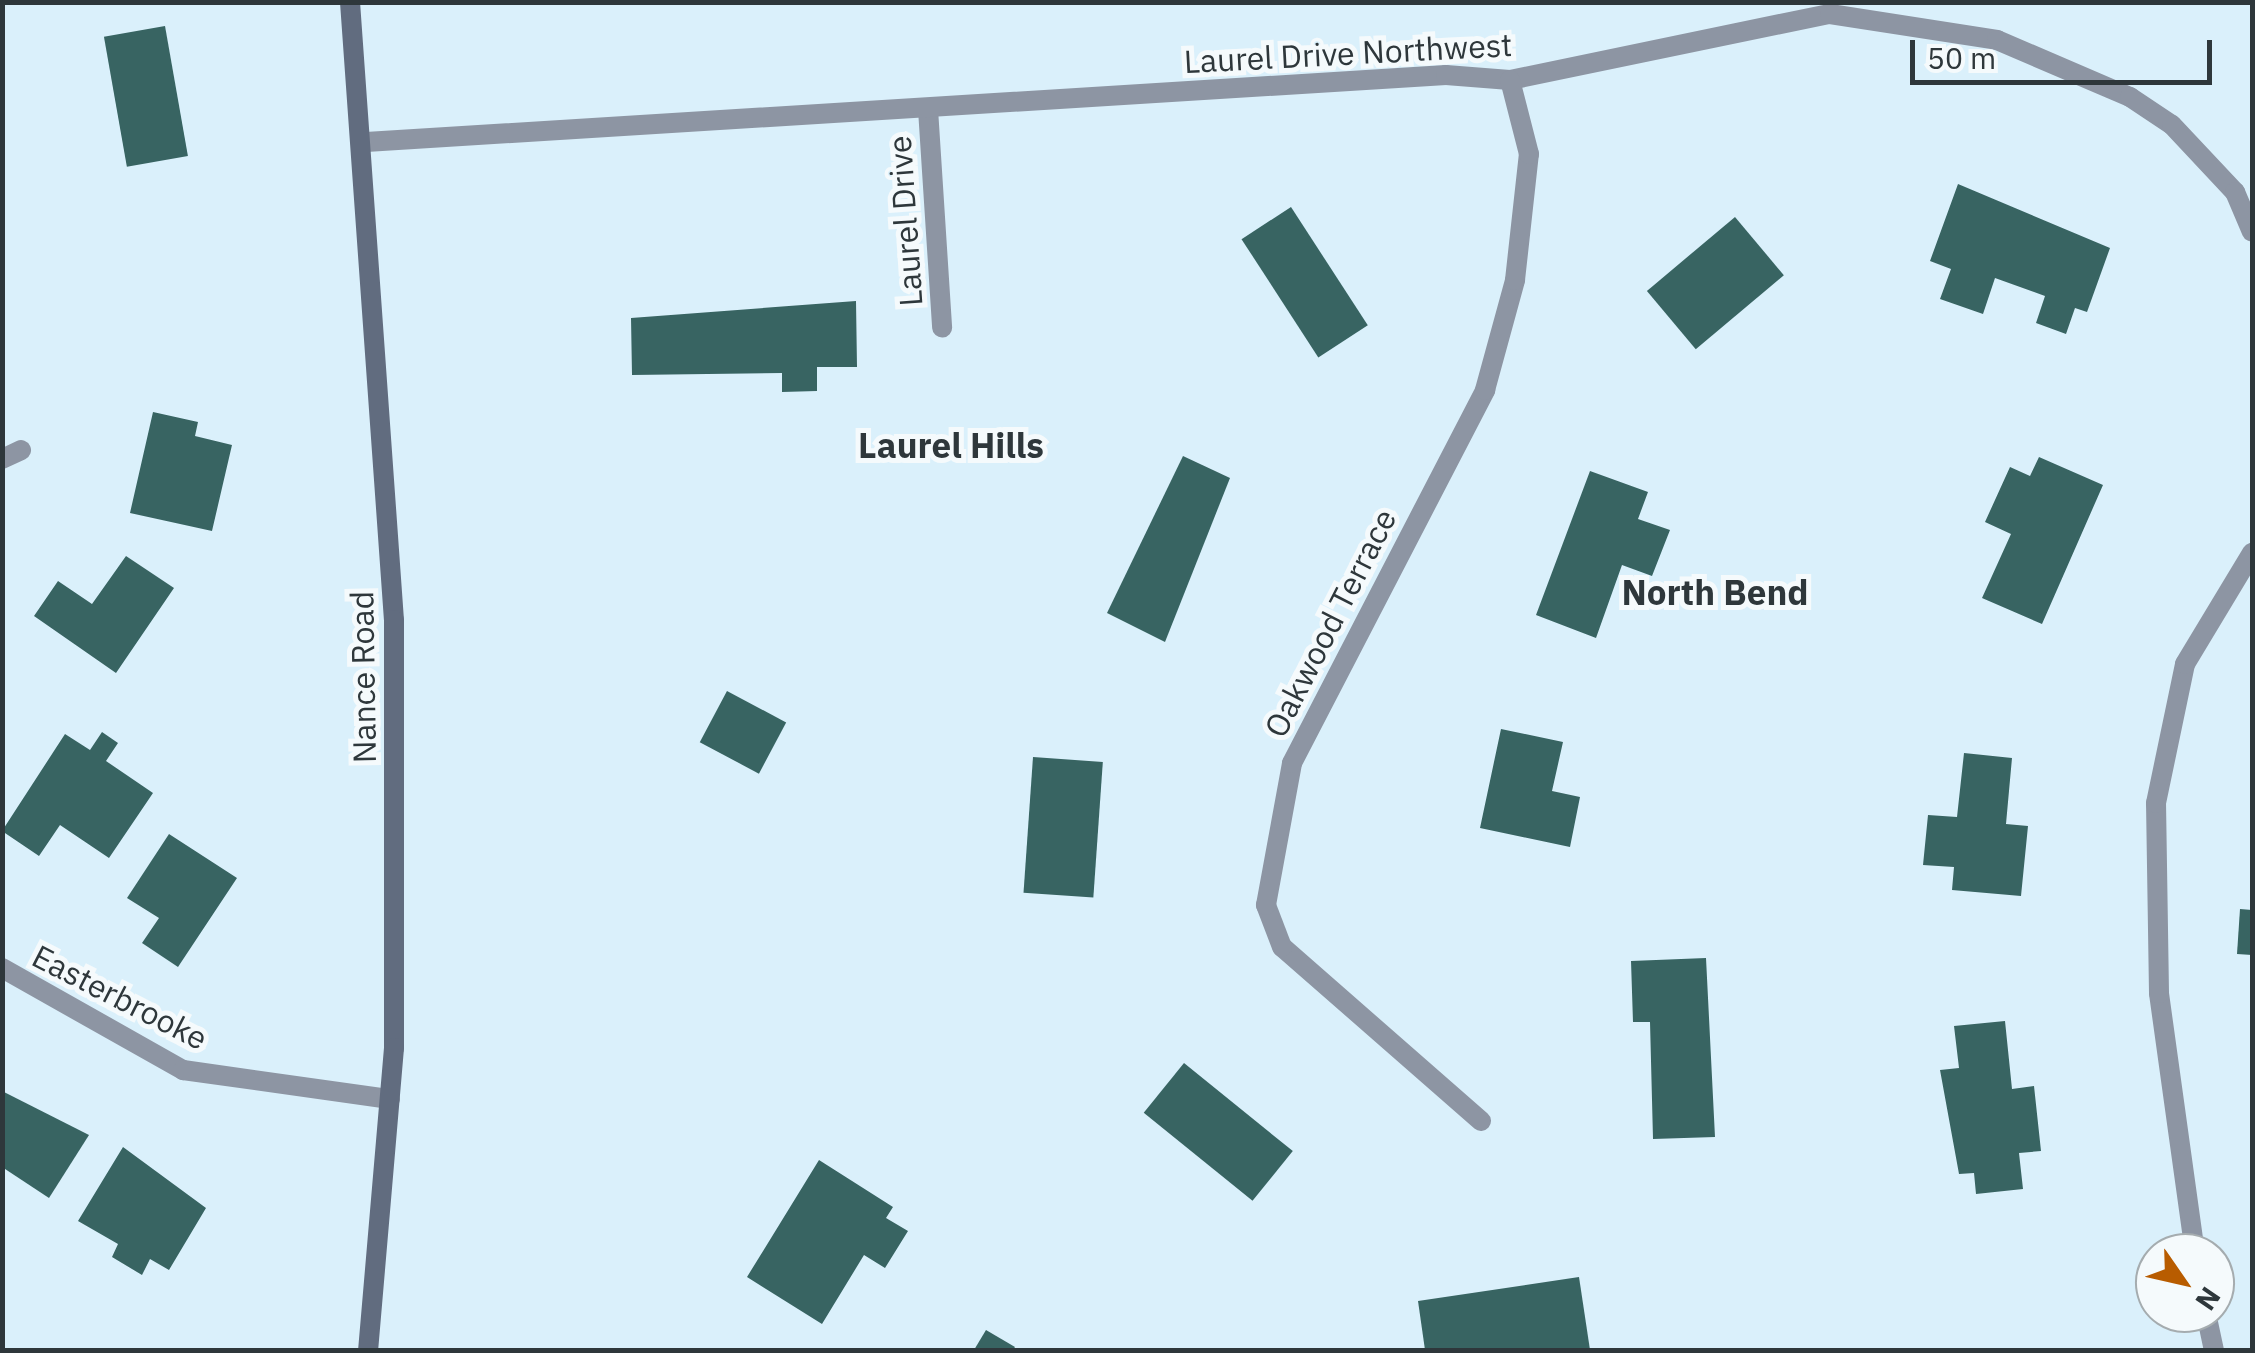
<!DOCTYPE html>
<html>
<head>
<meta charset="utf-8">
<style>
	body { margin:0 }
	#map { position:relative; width:2255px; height:1353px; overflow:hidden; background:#daf0fb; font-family:"IBM Plex Sans",sans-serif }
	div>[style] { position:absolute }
	.building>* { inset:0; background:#386462; transform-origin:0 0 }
	.lane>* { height:20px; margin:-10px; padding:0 10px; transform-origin:10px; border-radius:10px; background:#8d95a3 }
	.street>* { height:20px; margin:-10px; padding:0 10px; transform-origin:10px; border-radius:10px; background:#8d95a3 }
	.secondary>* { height:20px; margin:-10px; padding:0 10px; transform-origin:10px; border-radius:10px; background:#616c7f }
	span { translate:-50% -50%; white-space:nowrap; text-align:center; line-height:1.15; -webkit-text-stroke:10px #f5fafc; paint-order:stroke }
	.street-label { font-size:32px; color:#2e373b }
	.neighbourhood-label { font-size:35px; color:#2e373b; font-weight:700 }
	.frame { position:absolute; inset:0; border:5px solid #2e373b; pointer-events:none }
	.north { position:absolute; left:2135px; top:1233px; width:100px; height:100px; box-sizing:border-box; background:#f5fafc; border:2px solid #a5acaf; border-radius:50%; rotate:124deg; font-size:28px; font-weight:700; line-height:40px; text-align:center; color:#2e373b }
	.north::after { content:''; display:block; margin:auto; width:35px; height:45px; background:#b85c00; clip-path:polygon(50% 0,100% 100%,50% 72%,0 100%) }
	.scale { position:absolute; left:1910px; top:40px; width:302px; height:45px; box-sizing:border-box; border:5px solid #2e373b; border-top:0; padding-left:12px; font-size:30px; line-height:35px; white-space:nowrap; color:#2e373b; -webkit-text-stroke:8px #f5fafc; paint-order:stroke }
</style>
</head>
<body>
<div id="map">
	<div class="building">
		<i style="left:165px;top:26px;width:132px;height:62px;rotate:80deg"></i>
		<i style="clip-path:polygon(1958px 184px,2110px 248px,2087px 312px,2075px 308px,2066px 334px,2036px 323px,2045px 296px,1995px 278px,1983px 314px,1940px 299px,1951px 269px,1930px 261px)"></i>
		<i style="left:1291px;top:207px;width:141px;height:59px;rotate:57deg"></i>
		<i style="left:1735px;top:217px;width:76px;height:115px;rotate:50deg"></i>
		<i style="clip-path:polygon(856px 301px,857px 367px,817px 367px,817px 391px,782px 392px,782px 373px,632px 375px,631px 318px)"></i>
		<i style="clip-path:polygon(153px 412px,198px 422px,195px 436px,232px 445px,212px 531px,130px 513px)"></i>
		<i style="clip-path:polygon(1183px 456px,1230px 478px,1165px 642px,1107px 613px)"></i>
		<i style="clip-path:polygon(2039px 457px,2103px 485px,2042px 624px,1982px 598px,2011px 534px,1985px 522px,2010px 467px,2030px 476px)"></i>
		<i style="clip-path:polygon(1590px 471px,1648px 492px,1638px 519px,1670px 530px,1652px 576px,1622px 565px,1596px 638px,1536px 615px)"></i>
		<i style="clip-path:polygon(126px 556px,174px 588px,116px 673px,34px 616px,58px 581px,92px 604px)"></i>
		<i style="left:727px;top:691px;width:67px;height:58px;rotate:28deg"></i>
		<i style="clip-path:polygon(1501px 729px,1563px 742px,1552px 791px,1580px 797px,1570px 847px,1480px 828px)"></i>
		<i style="clip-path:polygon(102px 732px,118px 743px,106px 761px,153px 793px,109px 858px,60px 825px,39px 856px,2px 831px,65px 734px,90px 750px)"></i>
		<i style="clip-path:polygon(1964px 753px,2012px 758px,2006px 824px,2028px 826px,2021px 896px,1952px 890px,1954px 867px,1923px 865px,1928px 815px,1957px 817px)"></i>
		<i style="left:1033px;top:757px;width:70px;height:136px;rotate:4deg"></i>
		<i style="clip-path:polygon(169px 834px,237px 878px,178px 967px,142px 943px,159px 918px,127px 898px)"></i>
		<i style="clip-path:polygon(2240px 909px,2252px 910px,2252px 955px,2237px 954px)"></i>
		<i style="clip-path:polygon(1706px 958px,1715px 1137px,1653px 1139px,1650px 1022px,1633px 1022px,1631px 961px)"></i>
		<i style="clip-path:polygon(2005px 1021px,2012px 1089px,2034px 1086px,2041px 1151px,2019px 1153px,2023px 1189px,1976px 1194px,1974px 1173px,1959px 1174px,1940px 1070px,1959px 1068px,1954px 1026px)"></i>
		<i style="left:1184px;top:1063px;width:140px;height:64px;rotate:39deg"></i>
		<i style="clip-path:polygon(2px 1091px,89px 1135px,49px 1198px,2px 1167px)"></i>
		<i style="clip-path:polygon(123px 1147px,206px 1208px,169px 1270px,150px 1259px,142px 1275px,112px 1257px,118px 1244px,78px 1221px)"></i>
		<i style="clip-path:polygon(819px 1160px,893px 1207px,886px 1218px,908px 1231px,885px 1268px,864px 1255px,822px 1324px,747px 1277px)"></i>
		<i style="clip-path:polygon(1579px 1277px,1590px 1350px,1425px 1350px,1418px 1301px)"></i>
		<i style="clip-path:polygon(986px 1330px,1015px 1347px,1013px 1350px,974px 1350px)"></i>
	</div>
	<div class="lane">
		<i style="left:928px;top:109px;width:219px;rotate:86.3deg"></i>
	</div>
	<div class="street">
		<i style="left:366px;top:142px;width:1082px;rotate:-3.55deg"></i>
		<i style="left:1446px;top:75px;width:64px;rotate:4.5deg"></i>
		<i style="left:1510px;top:80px;width:327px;rotate:-11.7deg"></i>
		<i style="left:1830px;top:14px;width:169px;rotate:8.8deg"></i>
		<i style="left:1997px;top:40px;width:145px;rotate:23.2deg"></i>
		<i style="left:2130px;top:97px;width:50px;rotate:33.7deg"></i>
		<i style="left:2172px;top:125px;width:92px;rotate:46.8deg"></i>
		<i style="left:2235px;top:192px;width:43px;rotate:67deg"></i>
		<i style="left:2px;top:459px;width:21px;rotate:-25deg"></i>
		<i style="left:2px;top:968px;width:208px;rotate:29.4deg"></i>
		<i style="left:183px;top:1070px;width:209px;rotate:8deg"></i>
		<i style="left:1481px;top:1121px;width:264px;rotate:-138.8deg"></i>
		<i style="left:1282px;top:947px;width:45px;rotate:-110.9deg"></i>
		<i style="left:1266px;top:905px;width:144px;rotate:-79.6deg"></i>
		<i style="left:1292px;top:763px;width:420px;rotate:-62.6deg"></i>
		<i style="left:1485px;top:390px;width:114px;rotate:-74.7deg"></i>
		<i style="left:1515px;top:280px;width:127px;rotate:-83.7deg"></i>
		<i style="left:1529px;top:154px;width:76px;rotate:-104.4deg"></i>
		<i style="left:2195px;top:1253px;width:262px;rotate:-97.9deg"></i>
		<i style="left:2159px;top:993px;width:190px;rotate:-90.9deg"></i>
		<i style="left:2156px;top:803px;width:142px;rotate:-78.2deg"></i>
		<i style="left:2185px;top:664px;width:130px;rotate:-58.9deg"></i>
		<i style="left:2206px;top:1313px;width:38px;rotate:78deg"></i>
	</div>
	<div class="secondary">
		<i style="left:350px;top:2px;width:620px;rotate:85.93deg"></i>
		<i style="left:394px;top:620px;width:428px;rotate:90deg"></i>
		<i style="left:394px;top:1048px;width:303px;rotate:94.9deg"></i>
	</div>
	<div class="street-label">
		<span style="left:1348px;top:53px;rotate:-3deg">Laurel Drive Northwest</span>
		<span style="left:905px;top:221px;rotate:-94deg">Laurel Drive</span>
		<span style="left:1330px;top:623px;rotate:-63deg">Oakwood Terrace</span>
		<span style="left:363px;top:677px;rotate:-91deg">Nance Road</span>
		<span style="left:120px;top:997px;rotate:27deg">Easterbrooke</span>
	</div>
	<div class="neighbourhood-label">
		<span style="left:951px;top:445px">Laurel Hills</span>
		<span style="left:1715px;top:592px">North Bend</span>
	</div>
	<div class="frame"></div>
	<div class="north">N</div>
	<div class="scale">50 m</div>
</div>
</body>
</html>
